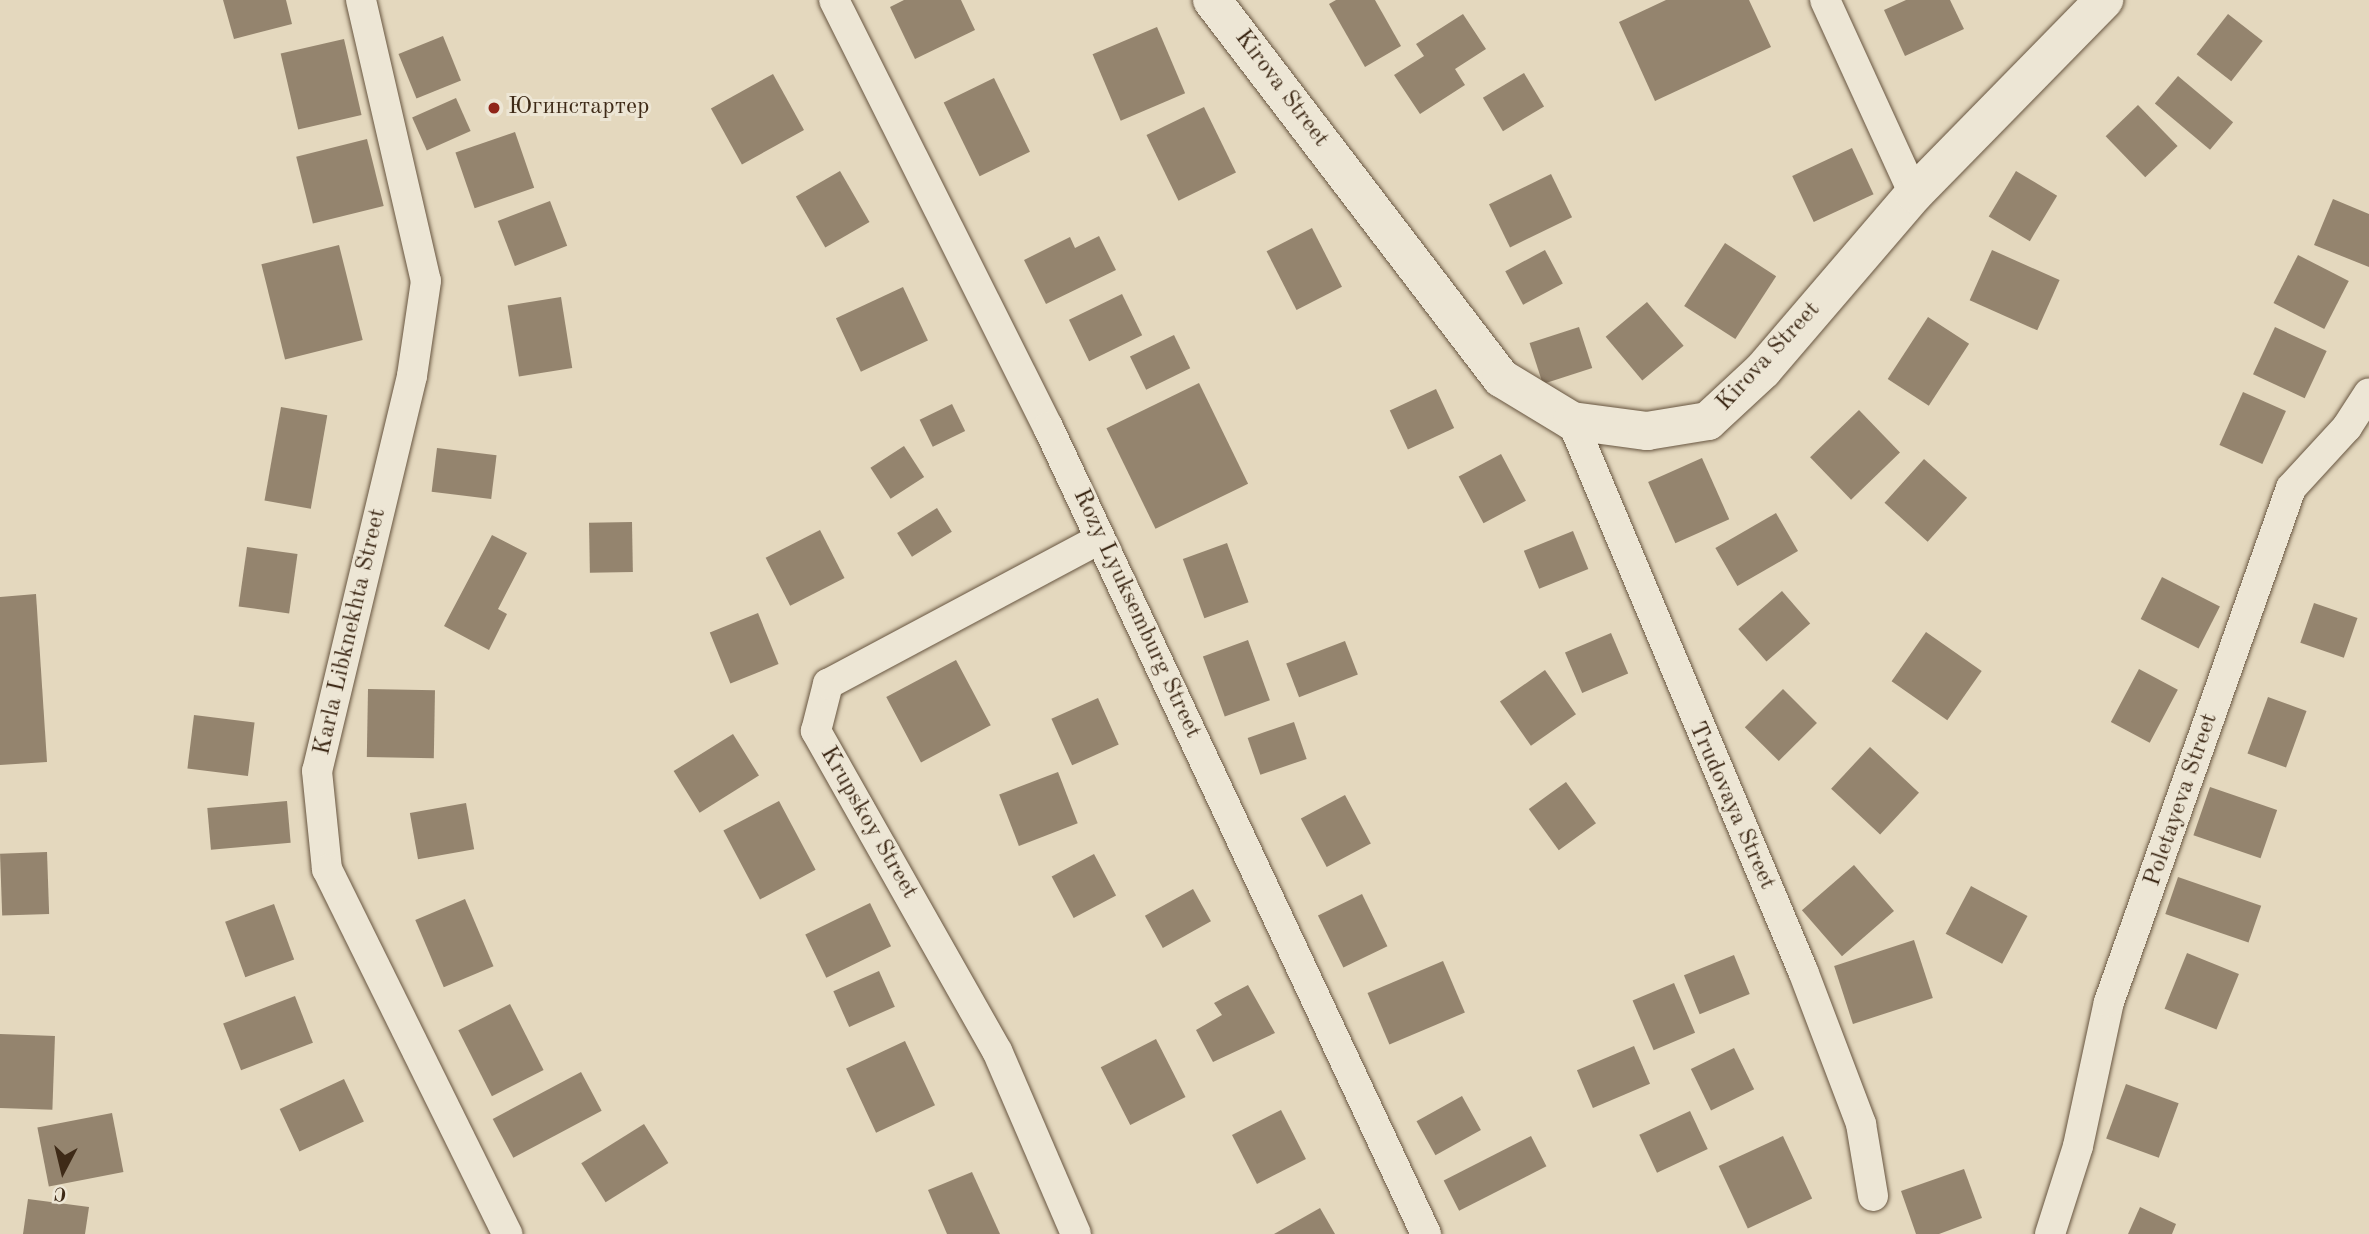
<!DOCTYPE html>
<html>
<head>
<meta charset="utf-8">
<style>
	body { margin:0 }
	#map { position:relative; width:2369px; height:1234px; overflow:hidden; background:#e4d8be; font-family:"Old Standard TT",serif }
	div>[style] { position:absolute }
	.building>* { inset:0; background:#94846e; transform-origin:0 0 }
	.roads { filter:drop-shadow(0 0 2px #685641) drop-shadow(0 0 2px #685641) }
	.minor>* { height:30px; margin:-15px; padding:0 15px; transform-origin:15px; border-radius:15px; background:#ede6d5 }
	.secondary>* { height:38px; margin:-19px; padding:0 19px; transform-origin:19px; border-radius:19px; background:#ede6d5 }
	.dots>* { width:19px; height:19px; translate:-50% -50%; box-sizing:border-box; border:4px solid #ede6d5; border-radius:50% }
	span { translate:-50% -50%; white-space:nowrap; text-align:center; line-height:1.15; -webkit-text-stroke:6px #ede6d5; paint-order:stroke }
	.street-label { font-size:24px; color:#3e2a17 }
	.poi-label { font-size:24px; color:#3e2a17 }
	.left { translate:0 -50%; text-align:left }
	.north { position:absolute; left:28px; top:1136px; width:70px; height:70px; -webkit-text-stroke:5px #ede6d5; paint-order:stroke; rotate:187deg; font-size:19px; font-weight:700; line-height:28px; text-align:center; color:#3e2a17 }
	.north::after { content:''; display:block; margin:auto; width:24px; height:32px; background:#3e2a17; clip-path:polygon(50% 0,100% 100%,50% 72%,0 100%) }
</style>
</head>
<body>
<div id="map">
	<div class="building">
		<i style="clip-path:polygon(223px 0,286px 0,292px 24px,234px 39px)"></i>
		<i style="clip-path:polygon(904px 0,961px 0,975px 30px,915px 59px,890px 7px)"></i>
		<i style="clip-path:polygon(1336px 0,1375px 0,1401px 46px,1365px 67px,1329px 4px)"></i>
		<i style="clip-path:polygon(1666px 0,1749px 0,1771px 47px,1655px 101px,1619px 22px)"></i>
		<i style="clip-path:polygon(1906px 0,1950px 0,1964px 29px,1905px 56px,1884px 10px)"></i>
		<i style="clip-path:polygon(1463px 14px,1486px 49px,1455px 69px,1465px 85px,1420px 114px,1394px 75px,1424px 56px,1416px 44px)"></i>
		<i style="left:2228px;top:14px;width:44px;height:51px;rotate:38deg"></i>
		<i style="left:1157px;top:27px;width:72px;height:70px;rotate:67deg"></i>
		<i style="left:443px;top:36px;width:48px;height:48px;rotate:68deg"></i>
		<i style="left:344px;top:39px;width:78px;height:65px;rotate:77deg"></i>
		<i style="left:1524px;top:73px;width:39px;height:48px;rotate:59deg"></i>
		<i style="left:773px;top:74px;width:64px;height:71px;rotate:61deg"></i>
		<i style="left:2178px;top:76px;width:72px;height:36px;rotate:40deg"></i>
		<i style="left:994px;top:78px;width:82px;height:56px;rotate:64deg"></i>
		<i style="left:456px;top:98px;width:36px;height:48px;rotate:66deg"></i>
		<i style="left:2138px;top:105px;width:57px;height:45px;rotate:46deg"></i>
		<i style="left:1204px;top:107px;width:73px;height:64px;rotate:64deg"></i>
		<i style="left:515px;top:132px;width:59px;height:63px;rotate:71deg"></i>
		<i style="left:367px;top:139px;width:69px;height:73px;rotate:76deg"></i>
		<i style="left:1852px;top:148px;width:51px;height:66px;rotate:65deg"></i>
		<i style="left:840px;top:171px;width:59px;height:51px;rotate:60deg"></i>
		<i style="left:2016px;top:171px;width:48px;height:53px;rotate:31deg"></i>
		<i style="left:1551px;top:174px;width:48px;height:69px;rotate:64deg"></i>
		<i style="clip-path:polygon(2333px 199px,2369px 214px,2369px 267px,2314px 245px)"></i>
		<i style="left:550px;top:201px;width:48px;height:56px;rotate:69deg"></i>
		<i style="left:1312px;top:228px;width:66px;height:51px;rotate:63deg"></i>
		<i style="clip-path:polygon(1099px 236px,1116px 270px,1046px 304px,1024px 260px,1070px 237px,1075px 248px)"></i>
		<i style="left:1725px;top:243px;width:61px;height:75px;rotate:33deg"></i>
		<i style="left:339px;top:245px;width:98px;height:80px;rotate:76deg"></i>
		<i style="left:1545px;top:250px;width:38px;height:45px;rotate:62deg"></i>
		<i style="left:1992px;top:250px;width:74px;height:55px;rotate:24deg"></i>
		<i style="left:2298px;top:255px;width:57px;height:54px;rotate:27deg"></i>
		<i style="left:903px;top:287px;width:59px;height:74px;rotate:65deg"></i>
		<i style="left:1122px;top:294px;width:46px;height:59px;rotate:64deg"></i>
		<i style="left:561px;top:297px;width:72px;height:54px;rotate:81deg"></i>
		<i style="left:1647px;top:302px;width:57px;height:54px;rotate:50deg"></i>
		<i style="left:1928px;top:317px;width:49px;height:74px;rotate:33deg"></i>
		<i style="left:1579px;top:327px;width:43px;height:52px;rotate:72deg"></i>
		<i style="left:2275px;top:327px;width:57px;height:52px;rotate:25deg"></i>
		<i style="left:1174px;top:335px;width:37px;height:49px;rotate:64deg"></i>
		<i style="left:1199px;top:383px;width:112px;height:103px;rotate:64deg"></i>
		<i style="left:1436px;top:389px;width:43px;height:51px;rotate:65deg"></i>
		<i style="left:2243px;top:392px;width:47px;height:58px;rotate:24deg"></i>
		<i style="left:952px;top:404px;width:30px;height:36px;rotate:64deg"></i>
		<i style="left:281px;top:407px;width:47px;height:95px;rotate:10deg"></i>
		<i style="left:1859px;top:410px;width:59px;height:68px;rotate:46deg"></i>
		<i style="left:904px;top:446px;width:37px;height:40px;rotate:57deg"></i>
		<i style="left:437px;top:448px;width:60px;height:44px;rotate:7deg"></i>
		<i style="left:1501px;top:454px;width:53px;height:48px;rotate:62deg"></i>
		<i style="left:1702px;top:458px;width:67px;height:59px;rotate:66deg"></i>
		<i style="left:1924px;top:459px;width:58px;height:59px;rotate:42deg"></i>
		<i style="left:937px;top:508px;width:28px;height:47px;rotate:58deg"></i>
		<i style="left:1776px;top:513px;width:44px;height:70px;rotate:60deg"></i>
		<i style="left:632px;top:522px;width:50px;height:43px;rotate:89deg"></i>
		<i style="left:820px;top:530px;width:54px;height:61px;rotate:63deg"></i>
		<i style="left:1573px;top:531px;width:41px;height:53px;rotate:68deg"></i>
		<i style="clip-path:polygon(492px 535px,527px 553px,498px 609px,507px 614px,489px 650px,444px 626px)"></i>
		<i style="left:1227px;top:543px;width:63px;height:47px;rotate:70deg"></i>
		<i style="left:247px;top:547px;width:51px;height:60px;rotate:8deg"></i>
		<i style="left:2162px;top:577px;width:65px;height:47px;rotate:27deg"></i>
		<i style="left:1782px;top:591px;width:43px;height:58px;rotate:49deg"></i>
		<i style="clip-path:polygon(36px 594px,47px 762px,0 765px,0 597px)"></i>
		<i style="left:2314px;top:603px;width:46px;height:42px;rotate:19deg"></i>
		<i style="left:758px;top:613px;width:55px;height:52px;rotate:68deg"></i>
		<i style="left:1926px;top:632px;width:68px;height:60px;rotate:35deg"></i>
		<i style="left:1611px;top:633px;width:44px;height:50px;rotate:67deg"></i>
		<i style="left:1248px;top:640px;width:64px;height:48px;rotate:70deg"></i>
		<i style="left:1345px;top:641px;width:36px;height:63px;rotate:69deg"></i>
		<i style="left:956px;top:660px;width:74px;height:79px;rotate:62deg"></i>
		<i style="left:2139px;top:669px;width:44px;height:60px;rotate:28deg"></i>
		<i style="left:1545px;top:670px;width:54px;height:55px;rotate:55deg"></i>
		<i style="left:368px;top:689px;width:67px;height:68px;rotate:1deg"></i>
		<i style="left:1783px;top:689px;width:48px;height:54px;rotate:45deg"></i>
		<i style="left:2268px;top:697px;width:41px;height:60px;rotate:20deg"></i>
		<i style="left:1098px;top:698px;width:51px;height:51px;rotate:66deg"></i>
		<i style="left:194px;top:715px;width:61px;height:54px;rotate:7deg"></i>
		<i style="left:1294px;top:722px;width:39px;height:49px;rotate:71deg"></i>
		<i style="left:733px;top:734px;width:49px;height:70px;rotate:58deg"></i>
		<i style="left:1870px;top:747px;width:67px;height:57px;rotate:43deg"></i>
		<i style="left:1058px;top:772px;width:55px;height:63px;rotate:69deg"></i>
		<i style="left:1566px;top:782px;width:51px;height:46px;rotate:54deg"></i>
		<i style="left:2210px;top:787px;width:71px;height:51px;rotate:19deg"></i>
		<i style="left:1345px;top:795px;width:55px;height:50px;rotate:62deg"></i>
		<i style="left:287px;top:801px;width:42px;height:80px;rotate:85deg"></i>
		<i style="left:779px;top:801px;width:78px;height:63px;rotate:62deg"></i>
		<i style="left:466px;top:803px;width:47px;height:57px;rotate:80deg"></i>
		<i style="left:47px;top:852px;width:62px;height:47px;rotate:88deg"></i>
		<i style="left:1094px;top:854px;width:47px;height:48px;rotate:62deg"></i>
		<i style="left:1854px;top:865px;width:61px;height:69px;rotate:49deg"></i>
		<i style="left:2178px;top:877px;width:88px;height:39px;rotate:19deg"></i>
		<i style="left:1971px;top:886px;width:64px;height:54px;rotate:28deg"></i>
		<i style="left:1193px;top:889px;width:37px;height:55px;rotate:61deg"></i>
		<i style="left:1362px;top:894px;width:58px;height:49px;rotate:64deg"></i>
		<i style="left:465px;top:899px;width:73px;height:54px;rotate:67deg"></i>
		<i style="left:870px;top:903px;width:48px;height:72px;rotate:64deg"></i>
		<i style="left:274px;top:904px;width:59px;height:52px;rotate:70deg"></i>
		<i style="left:1914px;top:940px;width:61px;height:84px;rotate:72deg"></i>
		<i style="left:2187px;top:953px;width:56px;height:60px;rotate:22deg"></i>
		<i style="left:1734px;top:955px;width:42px;height:54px;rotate:68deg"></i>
		<i style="left:1443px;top:961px;width:56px;height:82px;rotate:67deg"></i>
		<i style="left:879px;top:971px;width:39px;height:50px;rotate:66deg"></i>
		<i style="left:1674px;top:983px;width:54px;height:45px;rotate:67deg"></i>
		<i style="clip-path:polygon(1248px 985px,1275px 1033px,1213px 1062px,1196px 1030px,1222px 1015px,1214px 1003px)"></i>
		<i style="left:295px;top:996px;width:50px;height:77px;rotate:69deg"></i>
		<i style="left:510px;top:1004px;width:74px;height:58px;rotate:63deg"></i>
		<i style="left:0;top:1034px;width:55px;height:74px;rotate:2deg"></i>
		<i style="left:1156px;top:1039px;width:65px;height:62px;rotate:63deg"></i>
		<i style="left:905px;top:1041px;width:71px;height:65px;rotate:65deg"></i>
		<i style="left:1634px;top:1046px;width:41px;height:62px;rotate:67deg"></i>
		<i style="left:1734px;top:1048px;width:46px;height:48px;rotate:64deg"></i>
		<i style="left:581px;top:1072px;width:44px;height:100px;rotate:62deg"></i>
		<i style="left:344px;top:1079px;width:47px;height:71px;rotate:65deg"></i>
		<i style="left:2126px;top:1084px;width:56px;height:58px;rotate:20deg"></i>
		<i style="left:1462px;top:1096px;width:39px;height:52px;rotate:61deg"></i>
		<i style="left:1281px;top:1110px;width:55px;height:55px;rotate:63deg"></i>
		<i style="left:1690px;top:1111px;width:42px;height:56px;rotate:65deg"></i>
		<i style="left:112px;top:1113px;width:60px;height:76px;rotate:79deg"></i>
		<i style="left:644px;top:1124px;width:46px;height:74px;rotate:58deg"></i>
		<i style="left:1531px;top:1136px;width:34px;height:98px;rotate:63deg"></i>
		<i style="left:1783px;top:1136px;width:69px;height:71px;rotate:65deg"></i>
		<i style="clip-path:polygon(1964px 1169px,1982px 1218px,1939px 1234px,1916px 1234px,1901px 1191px)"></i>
		<i style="clip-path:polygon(972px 1172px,1000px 1234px,947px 1234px,928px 1190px)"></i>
		<i style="clip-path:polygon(28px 1199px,89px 1207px,85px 1234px,23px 1234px)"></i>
		<i style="clip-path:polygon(2140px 1207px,2176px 1224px,2172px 1234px,2128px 1234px)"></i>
		<i style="clip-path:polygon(1320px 1208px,1335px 1234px,1274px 1234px)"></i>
	</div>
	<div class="roads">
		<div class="minor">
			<i style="left:361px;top:0;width:288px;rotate:77deg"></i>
			<i style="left:426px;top:281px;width:96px;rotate:98.4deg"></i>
			<i style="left:412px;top:376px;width:406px;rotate:103.5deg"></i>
			<i style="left:317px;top:771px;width:99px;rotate:84.2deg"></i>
			<i style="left:327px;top:869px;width:407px;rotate:63.7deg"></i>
			<i style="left:834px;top:0;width:478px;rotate:63.4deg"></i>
			<i style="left:1048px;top:427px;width:891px;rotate:64.9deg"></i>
			<i style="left:1825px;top:0;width:213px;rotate:65.4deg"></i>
			<i style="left:1572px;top:421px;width:597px;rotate:67.22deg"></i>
			<i style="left:1803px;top:971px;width:164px;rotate:69.2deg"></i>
			<i style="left:1861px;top:1124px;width:73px;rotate:80.5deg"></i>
			<i style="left:1076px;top:1234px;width:199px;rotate:-113.3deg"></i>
			<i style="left:997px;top:1051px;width:368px;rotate:-119.5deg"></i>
			<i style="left:816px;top:731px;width:49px;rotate:-75.7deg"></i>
			<i style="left:828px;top:684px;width:308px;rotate:-28.1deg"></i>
			<i style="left:2050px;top:1234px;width:92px;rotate:-72.3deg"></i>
			<i style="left:2078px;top:1146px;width:147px;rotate:-77.9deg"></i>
			<i style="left:2109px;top:1002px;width:545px;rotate:-70.5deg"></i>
			<i style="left:2291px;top:488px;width:83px;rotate:-47.4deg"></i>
			<i style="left:2347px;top:427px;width:40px;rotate:-57.1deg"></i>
		</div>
		<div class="secondary">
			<i style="left:1212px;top:0;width:476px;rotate:52.6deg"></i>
			<i style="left:1501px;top:378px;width:83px;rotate:31.2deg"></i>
			<i style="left:1572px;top:421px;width:76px;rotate:7.6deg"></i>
			<i style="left:1647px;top:431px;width:62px;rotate:-9.3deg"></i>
			<i style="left:1708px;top:421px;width:75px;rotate:-42.8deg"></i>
			<i style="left:1763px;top:370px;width:232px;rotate:-49.4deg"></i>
			<i style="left:1914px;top:194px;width:272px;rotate:-45.6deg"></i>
		</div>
	</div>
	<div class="dots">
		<i style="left:494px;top:108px;background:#8f2418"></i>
	</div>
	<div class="street-label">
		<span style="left:1281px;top:89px;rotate:53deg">Kirova Street</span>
		<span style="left:1769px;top:357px;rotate:-47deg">Kirova Street</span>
		<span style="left:1136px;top:614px;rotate:65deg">Rozy Lyuksemburg Street</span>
		<span style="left:351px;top:632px;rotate:-77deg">Karla Libknekhta Street</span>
		<span style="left:2182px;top:800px;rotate:-71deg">Poletayeva Street</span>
		<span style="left:1731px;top:806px;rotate:66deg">Trudovaya Street</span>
		<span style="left:868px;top:823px;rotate:60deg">Krupskoy Street</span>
	</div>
	<div class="poi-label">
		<span class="left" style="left:508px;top:108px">Югинстартер</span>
	</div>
	<div class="north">С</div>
</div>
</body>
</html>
